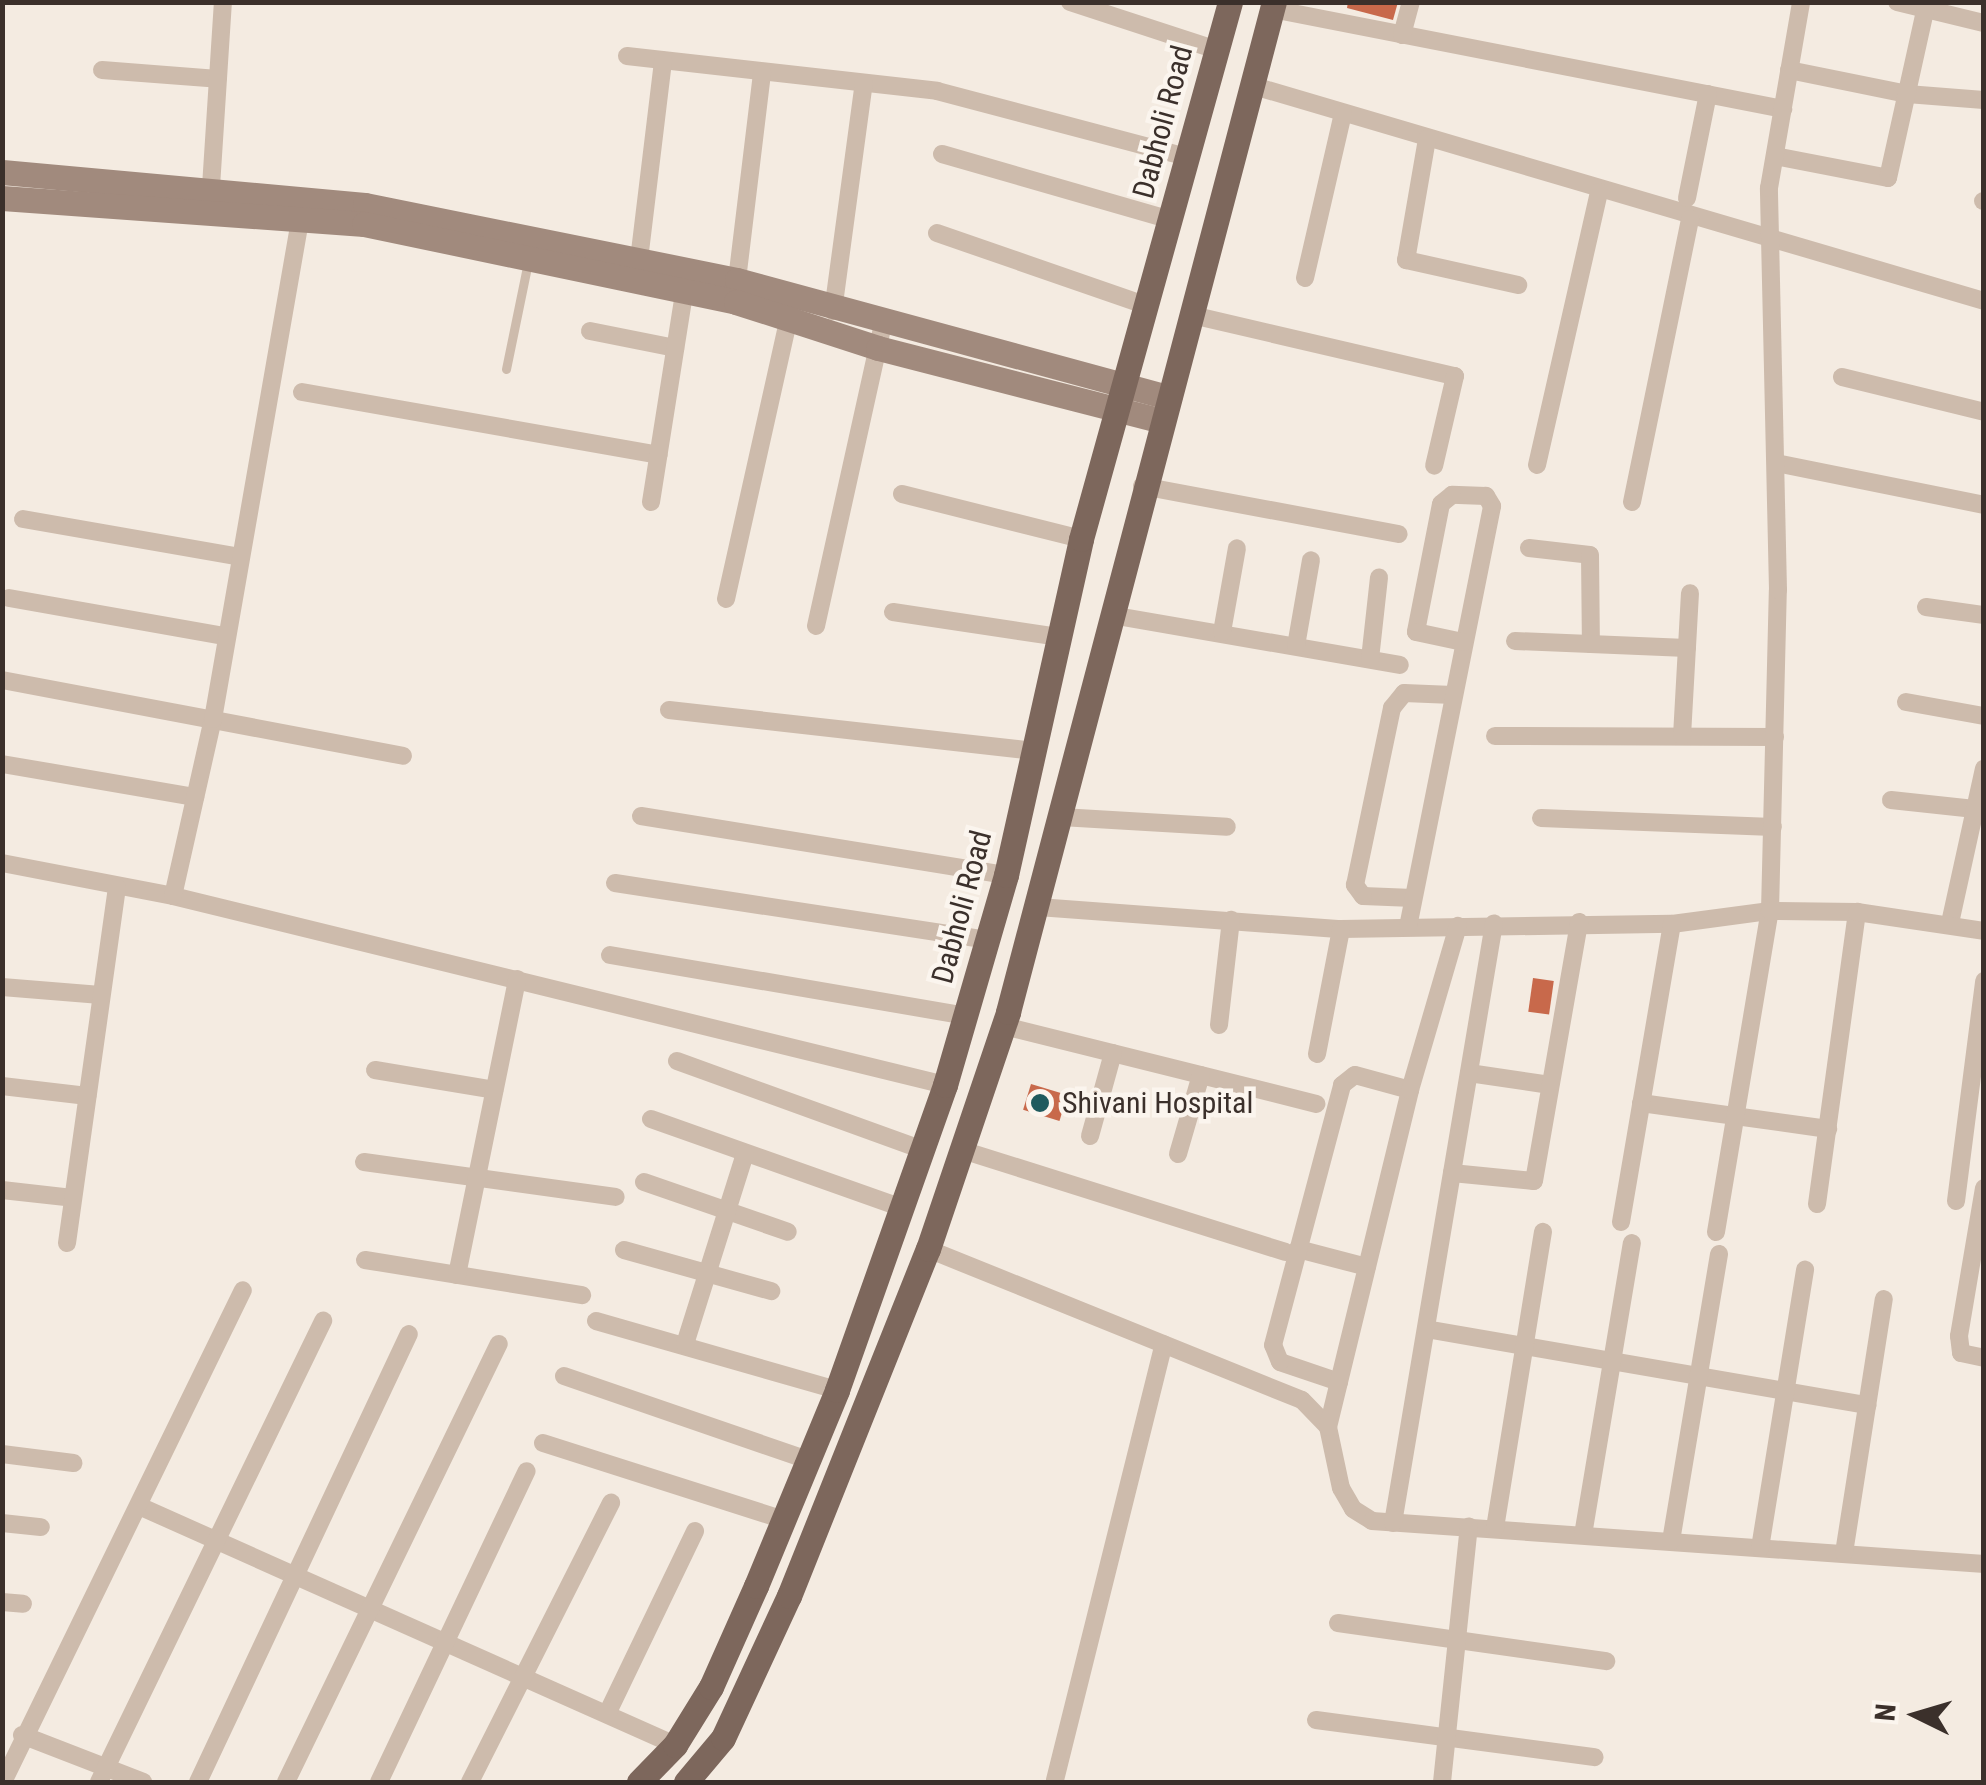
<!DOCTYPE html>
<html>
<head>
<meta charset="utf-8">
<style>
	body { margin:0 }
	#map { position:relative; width:1986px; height:1785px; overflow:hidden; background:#f4ebe1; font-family:"Roboto Condensed",sans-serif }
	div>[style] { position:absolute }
	.building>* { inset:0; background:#c8694b; transform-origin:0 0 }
	.lane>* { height:9px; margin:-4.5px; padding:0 4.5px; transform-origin:4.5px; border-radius:4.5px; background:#cdbbac }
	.street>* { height:18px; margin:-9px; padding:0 9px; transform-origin:9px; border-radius:9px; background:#cdbbac }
	.secondary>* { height:25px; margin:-12.5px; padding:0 12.5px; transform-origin:12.5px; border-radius:12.5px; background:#a18a7d }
	.primary>* { height:25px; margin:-12.5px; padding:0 12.5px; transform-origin:12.5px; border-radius:12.5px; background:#7d675c }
	.dots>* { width:28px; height:28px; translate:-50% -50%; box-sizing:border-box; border:5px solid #fbf5ee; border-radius:50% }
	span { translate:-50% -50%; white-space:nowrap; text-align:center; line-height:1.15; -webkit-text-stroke:9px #fbf5ee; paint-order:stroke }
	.street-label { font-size:30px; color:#3b302b }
	.poi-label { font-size:30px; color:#3b302b }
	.left { translate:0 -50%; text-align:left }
	.frame { position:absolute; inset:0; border:5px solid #3b302b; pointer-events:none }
	.north { position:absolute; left:1866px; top:1665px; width:100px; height:100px; -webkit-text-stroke:8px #fbf5ee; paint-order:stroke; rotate:275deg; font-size:28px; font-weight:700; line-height:40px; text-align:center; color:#3b302b }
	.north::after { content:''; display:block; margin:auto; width:35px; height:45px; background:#3b302b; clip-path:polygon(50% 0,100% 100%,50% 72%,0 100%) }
</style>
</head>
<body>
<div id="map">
	<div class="building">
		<i style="clip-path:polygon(1348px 2px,1398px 2px,1393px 20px,1347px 8px)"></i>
		<i style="left:1533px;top:978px;width:21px;height:34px;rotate:8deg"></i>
		<i style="left:1031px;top:1084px;width:38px;height:27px;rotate:17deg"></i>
	</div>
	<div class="lane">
		<i style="left:506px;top:369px;width:109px;rotate:-78.4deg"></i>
	</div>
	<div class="street">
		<i style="left:1070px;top:2px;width:155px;rotate:18.1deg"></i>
		<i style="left:1897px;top:2px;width:89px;rotate:13.6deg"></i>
		<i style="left:1272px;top:9px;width:521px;rotate:11.07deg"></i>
		<i style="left:1402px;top:35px;width:34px;rotate:-75deg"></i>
		<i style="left:627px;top:56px;width:312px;rotate:6.4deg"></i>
		<i style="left:937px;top:91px;width:254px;rotate:14.8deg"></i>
		<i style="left:102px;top:70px;width:116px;rotate:4.4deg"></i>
		<i style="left:1789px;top:70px;width:120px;rotate:11.5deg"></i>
		<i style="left:1907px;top:94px;width:77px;rotate:4.5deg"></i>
		<i style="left:1254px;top:86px;width:761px;rotate:16.41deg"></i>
		<i style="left:1427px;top:139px;width:123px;rotate:99.8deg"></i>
		<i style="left:1406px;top:260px;width:115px;rotate:12.6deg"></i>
		<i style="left:942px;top:154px;width:237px;rotate:16.1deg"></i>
		<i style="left:1775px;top:156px;width:115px;rotate:11deg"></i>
		<i style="left:1888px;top:178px;width:180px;rotate:-77.5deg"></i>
		<i style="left:1687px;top:198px;width:106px;rotate:-78.6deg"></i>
		<i style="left:1983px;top:201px;width:1px"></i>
		<i style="left:210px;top:202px;width:200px;rotate:-86.3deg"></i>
		<i style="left:937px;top:233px;width:223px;rotate:19.1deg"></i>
		<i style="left:638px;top:268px;width:209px;rotate:-83.1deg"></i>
		<i style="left:1305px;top:278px;width:169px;rotate:-77deg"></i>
		<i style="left:737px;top:280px;width:209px;rotate:-83.1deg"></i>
		<i style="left:833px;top:311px;width:230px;rotate:-82.3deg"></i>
		<i style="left:1192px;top:315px;width:270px;rotate:13.1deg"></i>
		<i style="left:1455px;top:376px;width:92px;rotate:103.1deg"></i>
		<i style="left:590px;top:331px;width:87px;rotate:11.3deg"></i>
		<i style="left:1842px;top:377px;width:146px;rotate:13.8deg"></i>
		<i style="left:302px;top:392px;width:362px;rotate:10deg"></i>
		<i style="left:1776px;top:463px;width:212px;rotate:11.4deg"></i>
		<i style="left:1537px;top:465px;width:280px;rotate:-77.2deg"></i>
		<i style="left:1142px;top:486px;width:261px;rotate:10.6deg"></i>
		<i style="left:902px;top:494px;width:185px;rotate:14.1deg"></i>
		<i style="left:651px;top:502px;width:224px;rotate:-81deg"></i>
		<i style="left:1632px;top:502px;width:289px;rotate:-78.4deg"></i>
		<i style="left:23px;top:519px;width:221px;rotate:9.9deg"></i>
		<i style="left:1529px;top:548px;width:61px;rotate:6.5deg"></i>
		<i style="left:1590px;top:555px;width:89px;rotate:89.4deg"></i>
		<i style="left:9px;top:598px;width:219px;rotate:10deg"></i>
		<i style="left:726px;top:599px;width:294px;rotate:-77.4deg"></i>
		<i style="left:1926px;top:607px;width:59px;rotate:7.9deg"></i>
		<i style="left:893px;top:612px;width:167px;rotate:8.6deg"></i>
		<i style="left:1111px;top:615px;width:293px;rotate:9.8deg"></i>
		<i style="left:816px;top:626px;width:310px;rotate:-77.5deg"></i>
		<i style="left:1222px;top:632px;width:85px;rotate:-79.9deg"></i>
		<i style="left:1515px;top:641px;width:172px;rotate:2.3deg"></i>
		<i style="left:1296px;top:646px;width:87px;rotate:-80.1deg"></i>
		<i style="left:1370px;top:659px;width:82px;rotate:-83.7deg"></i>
		<i style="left:2px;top:680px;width:408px;rotate:10.7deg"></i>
		<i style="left:1906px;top:702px;width:79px;rotate:10.2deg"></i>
		<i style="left:669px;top:710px;width:365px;rotate:6.4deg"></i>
		<i style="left:1495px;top:736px;width:280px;rotate:0.2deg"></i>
		<i style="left:1682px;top:736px;width:143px;rotate:-86.8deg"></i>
		<i style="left:2px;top:764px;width:196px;rotate:9.7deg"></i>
		<i style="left:1891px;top:800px;width:84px;rotate:6.1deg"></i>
		<i style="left:641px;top:816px;width:370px;rotate:9.2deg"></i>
		<i style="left:1061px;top:817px;width:166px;rotate:3.4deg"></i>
		<i style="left:1541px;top:818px;width:232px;rotate:2.2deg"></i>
		<i style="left:2px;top:863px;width:174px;rotate:10.9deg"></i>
		<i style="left:173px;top:896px;width:795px;rotate:13.76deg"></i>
		<i style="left:615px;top:883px;width:375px;rotate:8.7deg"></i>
		<i style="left:173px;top:896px;width:181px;rotate:-77.3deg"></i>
		<i style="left:213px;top:719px;width:518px;rotate:-80.1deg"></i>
		<i style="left:1413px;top:898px;width:50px;rotate:-177.7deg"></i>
		<i style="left:1363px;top:896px;width:14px;rotate:-126deg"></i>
		<i style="left:1355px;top:885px;width:181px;rotate:-78.2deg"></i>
		<i style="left:1392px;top:708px;width:19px;rotate:-51deg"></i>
		<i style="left:1404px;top:693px;width:49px;rotate:2.3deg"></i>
		<i style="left:1038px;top:907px;width:304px;rotate:4.2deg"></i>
		<i style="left:1341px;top:929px;width:331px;rotate:-0.9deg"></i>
		<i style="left:1672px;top:924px;width:99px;rotate:-7.6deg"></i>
		<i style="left:1770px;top:911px;width:321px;rotate:-88.6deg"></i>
		<i style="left:1778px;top:590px;width:402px;rotate:-91.3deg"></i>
		<i style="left:1769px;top:188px;width:189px;rotate:-80.2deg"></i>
		<i style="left:1950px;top:923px;width:158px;rotate:-77.6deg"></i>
		<i style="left:1408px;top:927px;width:429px;rotate:-78.7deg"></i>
		<i style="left:1492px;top:506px;width:12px;rotate:-121deg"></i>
		<i style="left:1486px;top:496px;width:34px;rotate:-178deg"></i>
		<i style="left:1452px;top:495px;width:14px;rotate:141deg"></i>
		<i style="left:1441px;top:504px;width:130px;rotate:101.1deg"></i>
		<i style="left:1416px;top:632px;width:48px;rotate:12deg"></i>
		<i style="left:610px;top:955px;width:361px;rotate:9.7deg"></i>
		<i style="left:2px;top:987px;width:99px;rotate:4.6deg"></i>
		<i style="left:1219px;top:1025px;width:106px;rotate:-83.5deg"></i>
		<i style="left:1004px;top:1026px;width:322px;rotate:14deg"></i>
		<i style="left:1317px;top:1054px;width:127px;rotate:-79.1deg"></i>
		<i style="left:677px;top:1061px;width:258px;rotate:19.9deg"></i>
		<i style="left:375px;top:1070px;width:121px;rotate:9.5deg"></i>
		<i style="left:1469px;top:1073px;width:82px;rotate:8.4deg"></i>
		<i style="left:2px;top:1086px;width:86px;rotate:6.7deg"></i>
		<i style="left:1641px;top:1103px;width:189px;rotate:7.9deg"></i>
		<i style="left:651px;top:1119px;width:263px;rotate:19.5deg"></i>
		<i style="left:1090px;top:1136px;width:86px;rotate:-74.5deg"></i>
		<i style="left:962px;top:1150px;width:339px;rotate:17.5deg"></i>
		<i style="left:1178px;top:1154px;width:82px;rotate:-73.8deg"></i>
		<i style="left:364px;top:1162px;width:254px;rotate:7.9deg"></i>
		<i style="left:1452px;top:1173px;width:82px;rotate:5.6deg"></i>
		<i style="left:1534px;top:1181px;width:263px;rotate:-80.1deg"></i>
		<i style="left:644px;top:1182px;width:152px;rotate:19.1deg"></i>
		<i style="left:1984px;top:1188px;width:150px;rotate:99.6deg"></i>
		<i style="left:1959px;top:1336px;width:17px;rotate:83deg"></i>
		<i style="left:1961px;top:1353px;width:24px;rotate:12deg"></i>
		<i style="left:2px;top:1190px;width:71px;rotate:6.4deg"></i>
		<i style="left:1956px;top:1201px;width:222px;rotate:-82.7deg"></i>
		<i style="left:1817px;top:1204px;width:295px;rotate:-82.2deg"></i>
		<i style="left:1621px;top:1222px;width:302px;rotate:-80.3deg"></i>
		<i style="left:1716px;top:1232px;width:326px;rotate:-80.5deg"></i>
		<i style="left:1770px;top:911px;width:87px;rotate:0.7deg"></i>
		<i style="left:1857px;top:912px;width:128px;rotate:8.5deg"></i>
		<i style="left:67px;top:1243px;width:359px;rotate:-82deg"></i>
		<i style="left:928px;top:1249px;width:403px;rotate:22deg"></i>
		<i style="left:1302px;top:1400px;width:37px;rotate:46deg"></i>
		<i style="left:1328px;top:1427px;width:62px;rotate:78deg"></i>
		<i style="left:1341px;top:1488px;width:24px;rotate:60deg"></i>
		<i style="left:1353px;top:1509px;width:22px;rotate:32deg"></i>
		<i style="left:1372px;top:1521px;width:614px;rotate:4.02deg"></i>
		<i style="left:1298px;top:1249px;width:71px;rotate:14.6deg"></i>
		<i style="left:624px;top:1250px;width:153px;rotate:15.6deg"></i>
		<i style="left:365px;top:1260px;width:220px;rotate:9.2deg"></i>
		<i style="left:457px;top:1275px;width:302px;rotate:-78.5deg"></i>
		<i style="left:596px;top:1321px;width:251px;rotate:16deg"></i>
		<i style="left:1426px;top:1329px;width:448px;rotate:9.8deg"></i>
		<i style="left:685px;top:1344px;width:199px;rotate:-72.5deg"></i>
		<i style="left:564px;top:1376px;width:258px;rotate:19deg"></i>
		<i style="left:1339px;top:1382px;width:62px;rotate:-161.3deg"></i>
		<i style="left:1280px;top:1362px;width:18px;rotate:-112deg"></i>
		<i style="left:1273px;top:1345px;width:269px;rotate:-75.1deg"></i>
		<i style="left:1342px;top:1085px;width:16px;rotate:-38deg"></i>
		<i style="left:1355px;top:1075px;width:57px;rotate:15.3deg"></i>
		<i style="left:1328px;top:1427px;width:347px;rotate:-76.3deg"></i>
		<i style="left:1410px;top:1090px;width:171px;rotate:-73.7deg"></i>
		<i style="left:543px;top:1443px;width:250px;rotate:17.7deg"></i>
		<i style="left:2px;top:1454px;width:72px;rotate:7.2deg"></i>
		<i style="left:139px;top:1506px;width:587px;rotate:24.03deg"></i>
		<i style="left:2px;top:1523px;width:39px;rotate:6deg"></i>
		<i style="left:1393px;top:1523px;width:608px;rotate:-80.44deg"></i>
		<i style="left:1495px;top:1528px;width:300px;rotate:-80.8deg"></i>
		<i style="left:1583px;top:1535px;width:296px;rotate:-80.5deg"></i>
		<i style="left:1671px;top:1541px;width:291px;rotate:-80.5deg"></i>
		<i style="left:1760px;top:1548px;width:282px;rotate:-80.8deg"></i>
		<i style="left:1844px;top:1553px;width:257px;rotate:-81.1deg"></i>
		<i style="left:2px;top:1602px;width:21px;rotate:5deg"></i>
		<i style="left:1338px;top:1623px;width:271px;rotate:8.1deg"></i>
		<i style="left:607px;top:1714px;width:203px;rotate:-64.3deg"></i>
		<i style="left:1316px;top:1720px;width:281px;rotate:7.6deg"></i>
		<i style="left:22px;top:1735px;width:130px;rotate:21.2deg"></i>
		<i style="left:1055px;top:1780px;width:449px;rotate:-76deg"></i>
		<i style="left:3px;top:1782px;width:547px;rotate:-64deg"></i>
		<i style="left:99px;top:1782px;width:513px;rotate:-64.08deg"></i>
		<i style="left:198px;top:1782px;width:495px;rotate:-64.8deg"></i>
		<i style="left:286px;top:1782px;width:487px;rotate:-64.1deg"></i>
		<i style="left:379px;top:1782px;width:344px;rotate:-64.6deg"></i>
		<i style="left:470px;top:1782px;width:313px;rotate:-63.2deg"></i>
		<i style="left:1442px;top:1782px;width:257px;rotate:-84deg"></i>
	</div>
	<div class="secondary">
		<i style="left:2px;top:172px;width:364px;rotate:5.2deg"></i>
		<i style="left:365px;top:205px;width:379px;rotate:11.4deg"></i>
		<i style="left:737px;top:280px;width:448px;rotate:15.2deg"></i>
		<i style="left:2px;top:198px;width:363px;rotate:4.1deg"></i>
		<i style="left:364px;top:224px;width:380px;rotate:11.8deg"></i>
		<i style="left:736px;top:302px;width:149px;rotate:17.9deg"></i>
		<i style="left:878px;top:348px;width:293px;rotate:14.4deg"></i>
	</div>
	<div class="primary">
		<i style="left:639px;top:1782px;width:52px;rotate:-45.8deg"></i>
		<i style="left:675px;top:1745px;width:68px;rotate:-58.2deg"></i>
		<i style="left:711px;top:1687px;width:111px;rotate:-66deg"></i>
		<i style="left:756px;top:1586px;width:212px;rotate:-67.5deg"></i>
		<i style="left:837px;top:1390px;width:324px;rotate:-70.5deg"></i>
		<i style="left:945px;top:1085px;width:219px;rotate:-73.8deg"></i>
		<i style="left:1006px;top:875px;width:344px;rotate:-77.4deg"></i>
		<i style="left:1081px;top:539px;width:557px;rotate:-74.49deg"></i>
		<i style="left:686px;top:1782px;width:57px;rotate:-49.9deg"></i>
		<i style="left:723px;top:1738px;width:157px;rotate:-65.1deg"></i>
		<i style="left:789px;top:1596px;width:374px;rotate:-68.2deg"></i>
		<i style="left:928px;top:1249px;width:250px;rotate:-71.3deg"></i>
		<i style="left:1008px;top:1012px;width:1044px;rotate:-75.25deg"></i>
	</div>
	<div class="dots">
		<i style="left:1040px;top:1103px;background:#1f5a5e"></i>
	</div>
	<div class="street-label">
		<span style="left:1163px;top:122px;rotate:-75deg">Dabholi Road</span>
		<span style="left:962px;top:907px;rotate:-75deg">Dabholi Road</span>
	</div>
	<div class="poi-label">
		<span class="left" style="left:1062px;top:1103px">Shivani Hospital</span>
	</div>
	<div class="frame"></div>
	<div class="north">N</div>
</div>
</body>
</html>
